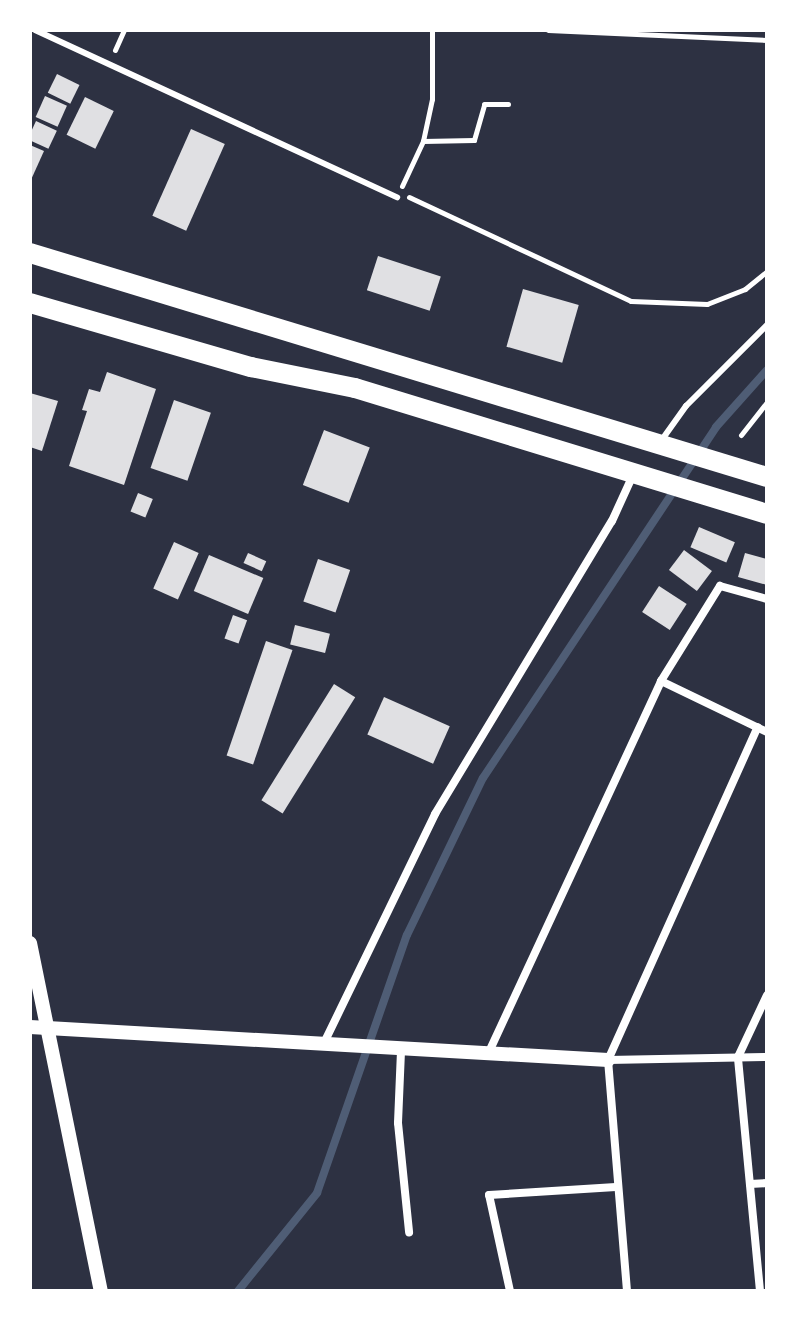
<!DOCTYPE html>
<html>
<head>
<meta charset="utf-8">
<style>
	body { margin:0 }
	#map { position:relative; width:797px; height:1321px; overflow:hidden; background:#2d3142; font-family:Roboto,sans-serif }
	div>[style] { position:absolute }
	.stream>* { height:8px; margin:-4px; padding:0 4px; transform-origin:4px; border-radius:4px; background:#4f5d75 }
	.building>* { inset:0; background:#e0e0e3; transform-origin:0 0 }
	.path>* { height:5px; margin:-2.5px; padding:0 2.5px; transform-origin:2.5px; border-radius:2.5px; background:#fff }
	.service>* { height:6px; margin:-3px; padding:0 3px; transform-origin:3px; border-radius:3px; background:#fff }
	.minor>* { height:8px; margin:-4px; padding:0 4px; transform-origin:4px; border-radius:4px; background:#fff }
	.tertiary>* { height:14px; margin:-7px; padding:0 7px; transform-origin:7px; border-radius:7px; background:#fff }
	.trunk>* { height:20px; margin:-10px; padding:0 10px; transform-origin:10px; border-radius:10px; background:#fff }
	span { translate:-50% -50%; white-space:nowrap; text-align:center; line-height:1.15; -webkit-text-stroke:6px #fff; paint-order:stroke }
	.frame { position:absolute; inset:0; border:32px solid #fff; pointer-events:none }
</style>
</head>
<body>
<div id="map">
	<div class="stream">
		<i style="left:238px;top:1291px;width:126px;rotate:-51.1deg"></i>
		<i style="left:317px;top:1193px;width:273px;rotate:-70.8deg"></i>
		<i style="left:407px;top:935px;width:174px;rotate:-64.2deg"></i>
		<i style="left:483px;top:778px;width:421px;rotate:-56.4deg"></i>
		<i style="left:716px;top:427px;width:76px;rotate:-48.2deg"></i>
	</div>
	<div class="building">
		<i style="left:57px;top:74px;width:25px;height:21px;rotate:26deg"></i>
		<i style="left:45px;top:96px;width:24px;height:23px;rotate:24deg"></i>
		<i style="left:85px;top:97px;width:32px;height:42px;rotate:26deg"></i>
		<i style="left:36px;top:121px;width:23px;height:20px;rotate:25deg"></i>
		<i style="left:191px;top:129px;width:37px;height:95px;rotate:24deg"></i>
		<i style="clip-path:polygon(30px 145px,44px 151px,30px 182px)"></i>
		<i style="left:378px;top:256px;width:66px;height:36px;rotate:18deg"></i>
		<i style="left:523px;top:289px;width:58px;height:60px;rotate:16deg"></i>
		<i style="clip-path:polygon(107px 372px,156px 389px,124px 485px,69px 466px,87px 411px,82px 410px,89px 389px,100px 392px)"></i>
		<i style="clip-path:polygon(30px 393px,58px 401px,42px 451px,30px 447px)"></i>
		<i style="left:174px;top:400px;width:39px;height:72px;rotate:19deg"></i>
		<i style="left:324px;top:430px;width:49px;height:59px;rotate:21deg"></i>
		<i style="left:138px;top:493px;width:16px;height:20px;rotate:22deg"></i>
		<i style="left:699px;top:527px;width:39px;height:22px;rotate:23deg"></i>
		<i style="left:174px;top:542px;width:27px;height:51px;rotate:24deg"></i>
		<i style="left:684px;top:550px;width:35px;height:25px;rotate:37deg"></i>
		<i style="left:248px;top:553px;width:20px;height:11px;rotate:24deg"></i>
		<i style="clip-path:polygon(745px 553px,767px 559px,767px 585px,738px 577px)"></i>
		<i style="left:209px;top:555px;width:59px;height:39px;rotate:23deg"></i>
		<i style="left:318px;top:559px;width:34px;height:45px;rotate:19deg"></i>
		<i style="left:659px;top:586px;width:33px;height:31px;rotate:33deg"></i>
		<i style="left:233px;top:615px;width:15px;height:25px;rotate:20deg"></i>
		<i style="left:295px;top:625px;width:36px;height:20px;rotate:14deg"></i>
		<i style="left:266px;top:641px;width:28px;height:121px;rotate:19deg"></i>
		<i style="left:334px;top:684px;width:25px;height:137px;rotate:32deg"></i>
		<i style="left:384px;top:697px;width:72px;height:41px;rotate:24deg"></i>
	</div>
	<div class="path">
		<i style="left:432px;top:30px;width:69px;rotate:90deg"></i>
		<i style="left:432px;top:99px;width:43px;rotate:102.1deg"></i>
		<i style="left:423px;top:141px;width:51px;rotate:-1.1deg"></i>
		<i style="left:474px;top:140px;width:37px;rotate:-74deg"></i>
		<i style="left:484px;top:104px;width:24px"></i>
		<i style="left:548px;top:30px;width:219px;rotate:2.6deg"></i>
		<i style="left:115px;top:50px;width:22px;rotate:-66deg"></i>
		<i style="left:402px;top:186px;width:50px;rotate:-65deg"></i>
		<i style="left:409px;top:197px;width:245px;rotate:25.1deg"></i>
		<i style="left:631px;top:301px;width:76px;rotate:2.3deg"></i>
		<i style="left:707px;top:304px;width:41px;rotate:-21.5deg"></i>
		<i style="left:745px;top:289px;width:28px;rotate:-39deg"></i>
		<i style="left:741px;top:435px;width:42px;rotate:-51.8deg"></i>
	</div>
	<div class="service">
		<i style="left:35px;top:30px;width:399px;rotate:24.8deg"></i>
		<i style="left:661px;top:441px;width:43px;rotate:-54.5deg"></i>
		<i style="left:686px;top:406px;width:115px;rotate:-45deg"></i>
	</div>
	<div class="minor">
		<i style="left:661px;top:681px;width:112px;rotate:-58.2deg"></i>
		<i style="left:720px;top:586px;width:49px;rotate:15.5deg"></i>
		<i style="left:323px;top:1045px;width:257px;rotate:-64.1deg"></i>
		<i style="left:435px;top:814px;width:342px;rotate:-58.9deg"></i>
		<i style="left:612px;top:521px;width:51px;rotate:-65.5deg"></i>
		<i style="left:401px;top:1051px;width:72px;rotate:92.4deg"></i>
		<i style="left:398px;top:1123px;width:110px;rotate:84.2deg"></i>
		<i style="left:488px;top:1054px;width:411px;rotate:-65.1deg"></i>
		<i style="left:661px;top:681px;width:118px;rotate:25.7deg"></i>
		<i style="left:608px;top:1060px;width:159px;rotate:-1.1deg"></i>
		<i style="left:750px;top:1184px;width:17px;rotate:-3deg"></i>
		<i style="left:510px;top:1291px;width:98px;rotate:-102.3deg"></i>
		<i style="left:489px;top:1195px;width:127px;rotate:-3.6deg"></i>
		<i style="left:627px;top:1291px;width:232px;rotate:-94.7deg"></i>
		<i style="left:608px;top:1060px;width:365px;rotate:-65.8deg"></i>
		<i style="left:760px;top:1291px;width:235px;rotate:-95.4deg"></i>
		<i style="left:738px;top:1057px;width:68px;rotate:-64.9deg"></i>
	</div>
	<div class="tertiary">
		<i style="left:30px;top:943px;width:355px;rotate:78.5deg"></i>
		<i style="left:30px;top:1027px;width:579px;rotate:3.27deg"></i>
	</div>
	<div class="trunk">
		<i style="left:30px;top:253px;width:770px;rotate:16.91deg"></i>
		<i style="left:30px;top:303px;width:230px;rotate:16.2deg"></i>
		<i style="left:251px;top:367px;width:106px;rotate:11.4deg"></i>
		<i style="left:355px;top:388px;width:431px;rotate:17deg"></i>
	</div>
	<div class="frame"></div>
</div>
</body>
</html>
